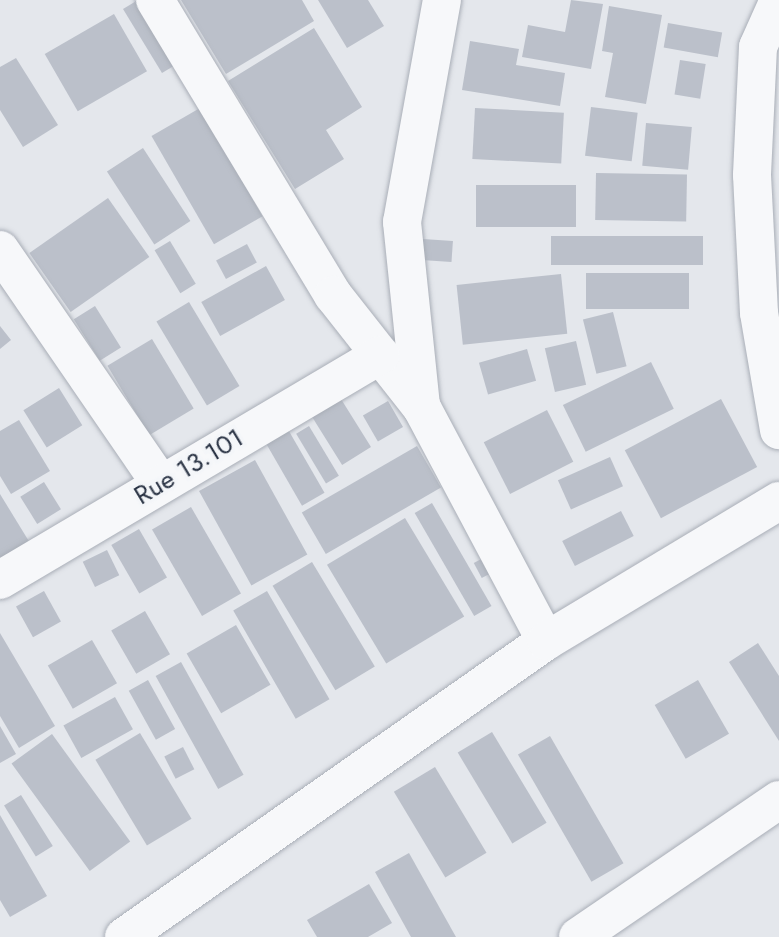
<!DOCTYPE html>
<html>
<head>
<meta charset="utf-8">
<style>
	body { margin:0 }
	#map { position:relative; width:779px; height:937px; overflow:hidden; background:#e4e7ec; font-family:Jost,sans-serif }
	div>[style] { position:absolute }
	.building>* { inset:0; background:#bbc0ca; transform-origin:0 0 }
	.roads { filter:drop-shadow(0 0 2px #a9aeb7) drop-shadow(0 0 2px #a9aeb7) }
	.street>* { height:38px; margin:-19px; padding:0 19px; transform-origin:19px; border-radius:19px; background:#f7f8fa }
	span { translate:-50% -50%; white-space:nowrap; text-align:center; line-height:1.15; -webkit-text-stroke:7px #f4f6f9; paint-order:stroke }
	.street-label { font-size:26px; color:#2b3445 }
</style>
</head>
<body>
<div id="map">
	<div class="building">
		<i style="clip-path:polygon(138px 0,187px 58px,162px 73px,123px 9px)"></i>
		<i style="clip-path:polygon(181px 0,302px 0,314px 21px,226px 74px)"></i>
		<i style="clip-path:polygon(318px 0,368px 0,384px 26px,347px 48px)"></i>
		<i style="clip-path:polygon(571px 0,603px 4px,591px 69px,522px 57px,528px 25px,565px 32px)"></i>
		<i style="clip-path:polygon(609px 6px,662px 15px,646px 104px,605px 97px,613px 53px,602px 51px)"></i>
		<i style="left:114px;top:14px;width:66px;height:80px;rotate:60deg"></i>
		<i style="left:668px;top:23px;width:55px;height:25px;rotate:10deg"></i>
		<i style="clip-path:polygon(314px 28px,362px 107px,326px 130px,344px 159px,295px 189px,228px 81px)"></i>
		<i style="clip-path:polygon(470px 41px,519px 49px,516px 65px,565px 73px,560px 106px,462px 90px)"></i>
		<i style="clip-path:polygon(16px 58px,58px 125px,23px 147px,0 110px,0 67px)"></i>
		<i style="left:680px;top:60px;width:26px;height:35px;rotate:9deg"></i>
		<i style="left:591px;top:107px;width:47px;height:49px;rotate:7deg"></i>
		<i style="left:200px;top:108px;width:125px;height:56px;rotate:60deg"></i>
		<i style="left:475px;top:108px;width:89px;height:51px;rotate:3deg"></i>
		<i style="left:646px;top:123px;width:46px;height:43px;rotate:5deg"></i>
		<i style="left:143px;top:148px;width:87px;height:43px;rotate:57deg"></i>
		<i style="left:596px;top:173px;width:91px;height:47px;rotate:1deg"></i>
		<i style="left:476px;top:185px;width:100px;height:42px"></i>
		<i style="left:108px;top:198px;width:72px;height:96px;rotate:55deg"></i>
		<i style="left:703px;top:236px;width:29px;height:152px;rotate:90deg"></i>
		<i style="left:423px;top:239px;width:30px;height:21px;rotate:4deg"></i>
		<i style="left:170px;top:241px;width:50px;height:18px;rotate:59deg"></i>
		<i style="left:247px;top:244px;width:21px;height:35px;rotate:62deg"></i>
		<i style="left:266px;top:266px;width:39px;height:74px;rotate:61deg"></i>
		<i style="left:586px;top:273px;width:103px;height:36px"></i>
		<i style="left:561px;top:274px;width:60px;height:105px;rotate:84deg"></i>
		<i style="left:189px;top:302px;width:98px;height:38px;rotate:59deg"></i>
		<i style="left:95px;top:306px;width:49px;height:25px;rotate:58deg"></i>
		<i style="left:613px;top:312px;width:56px;height:31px;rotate:76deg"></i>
		<i style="clip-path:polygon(0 326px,11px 340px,0 349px)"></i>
		<i style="left:152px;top:339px;width:81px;height:52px;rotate:59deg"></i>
		<i style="left:576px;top:341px;width:45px;height:32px;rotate:77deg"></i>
		<i style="left:527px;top:349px;width:33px;height:50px;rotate:74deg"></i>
		<i style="left:651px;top:362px;width:52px;height:98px;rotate:64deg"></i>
		<i style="left:59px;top:388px;width:44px;height:42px;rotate:58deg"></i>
		<i style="left:336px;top:391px;width:66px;height:34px;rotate:58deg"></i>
		<i style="left:721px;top:399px;width:77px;height:109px;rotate:62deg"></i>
		<i style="left:388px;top:401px;width:30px;height:29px;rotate:60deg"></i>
		<i style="left:547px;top:410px;width:58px;height:71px;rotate:63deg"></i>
		<i style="clip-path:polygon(19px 420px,50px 471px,11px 494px,0 476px,0 431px)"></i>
		<i style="left:286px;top:426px;width:77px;height:26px;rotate:60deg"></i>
		<i style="left:309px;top:426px;width:58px;height:15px;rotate:59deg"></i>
		<i style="left:417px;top:446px;width:48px;height:133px;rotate:60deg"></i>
		<i style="left:610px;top:457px;width:32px;height:57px;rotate:66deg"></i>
		<i style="left:255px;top:460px;width:108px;height:64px;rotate:61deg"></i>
		<i style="left:44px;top:482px;width:32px;height:28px;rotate:58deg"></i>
		<i style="clip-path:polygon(0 494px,30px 543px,0 561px)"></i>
		<i style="left:432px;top:503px;width:119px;height:20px;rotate:60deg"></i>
		<i style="left:191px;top:507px;width:100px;height:45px;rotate:60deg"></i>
		<i style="left:621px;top:511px;width:28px;height:66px;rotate:63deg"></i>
		<i style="left:405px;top:518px;width:115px;height:91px;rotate:59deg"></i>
		<i style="left:139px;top:529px;width:56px;height:32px;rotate:60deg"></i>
		<i style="left:107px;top:550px;width:28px;height:27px;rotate:64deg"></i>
		<i style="left:487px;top:556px;width:17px;height:15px;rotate:62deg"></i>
		<i style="left:312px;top:562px;width:122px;height:46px;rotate:59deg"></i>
		<i style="left:44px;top:591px;width:35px;height:32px;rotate:61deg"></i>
		<i style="left:267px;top:591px;width:125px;height:39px;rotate:60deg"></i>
		<i style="left:145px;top:611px;width:50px;height:39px;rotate:60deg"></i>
		<i style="left:236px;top:625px;width:69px;height:57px;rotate:60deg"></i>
		<i style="clip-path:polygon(0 633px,55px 726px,19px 748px,0 716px)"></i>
		<i style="left:92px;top:640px;width:50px;height:51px;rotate:60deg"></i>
		<i style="clip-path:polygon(758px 643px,779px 676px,779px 741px,729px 662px)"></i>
		<i style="left:181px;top:662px;width:129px;height:29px;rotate:61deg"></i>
		<i style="left:148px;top:680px;width:56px;height:22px;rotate:61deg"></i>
		<i style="left:698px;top:680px;width:62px;height:50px;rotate:60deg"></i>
		<i style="left:115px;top:697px;width:37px;height:59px;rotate:61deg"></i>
		<i style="clip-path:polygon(0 726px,16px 754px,0 763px)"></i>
		<i style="left:492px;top:732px;width:106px;height:40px;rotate:59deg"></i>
		<i style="left:140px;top:733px;width:100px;height:52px;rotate:59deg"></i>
		<i style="left:52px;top:734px;width:133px;height:50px;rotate:54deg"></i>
		<i style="left:550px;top:736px;width:147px;height:37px;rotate:60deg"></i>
		<i style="left:183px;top:747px;width:25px;height:21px;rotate:63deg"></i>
		<i style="left:435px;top:767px;width:100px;height:48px;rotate:59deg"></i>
		<i style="left:21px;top:795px;width:60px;height:20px;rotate:58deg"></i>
		<i style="clip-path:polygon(0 815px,47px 896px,10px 917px,0 900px)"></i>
		<i style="clip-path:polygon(409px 853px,456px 937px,411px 937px,375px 872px)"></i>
		<i style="clip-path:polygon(369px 884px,392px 923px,368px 937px,317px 937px,307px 920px)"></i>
	</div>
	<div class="roads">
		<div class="street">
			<i style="left:155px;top:0;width:345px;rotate:58.9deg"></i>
			<i style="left:333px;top:295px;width:144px;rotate:51.8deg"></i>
			<i style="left:422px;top:408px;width:264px;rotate:62deg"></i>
			<i style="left:779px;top:0;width:51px;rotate:114.1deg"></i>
			<i style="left:758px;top:47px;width:128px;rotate:92.7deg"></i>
			<i style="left:752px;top:175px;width:138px;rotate:87.1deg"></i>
			<i style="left:759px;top:313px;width:119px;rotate:80.3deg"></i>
			<i style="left:0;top:250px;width:283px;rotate:55.5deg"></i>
			<i style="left:421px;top:406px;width:185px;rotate:-95.9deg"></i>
			<i style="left:402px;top:222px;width:226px;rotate:-79.8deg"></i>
			<i style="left:0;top:580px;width:442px;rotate:-30.6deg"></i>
			<i style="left:124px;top:937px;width:515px;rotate:-35.05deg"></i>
			<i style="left:546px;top:641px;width:272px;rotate:-31deg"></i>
			<i style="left:578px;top:937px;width:243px;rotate:-34.3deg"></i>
		</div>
	</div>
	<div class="street-label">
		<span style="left:189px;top:467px;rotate:-31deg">Rue 13.101</span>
	</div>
</div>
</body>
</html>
